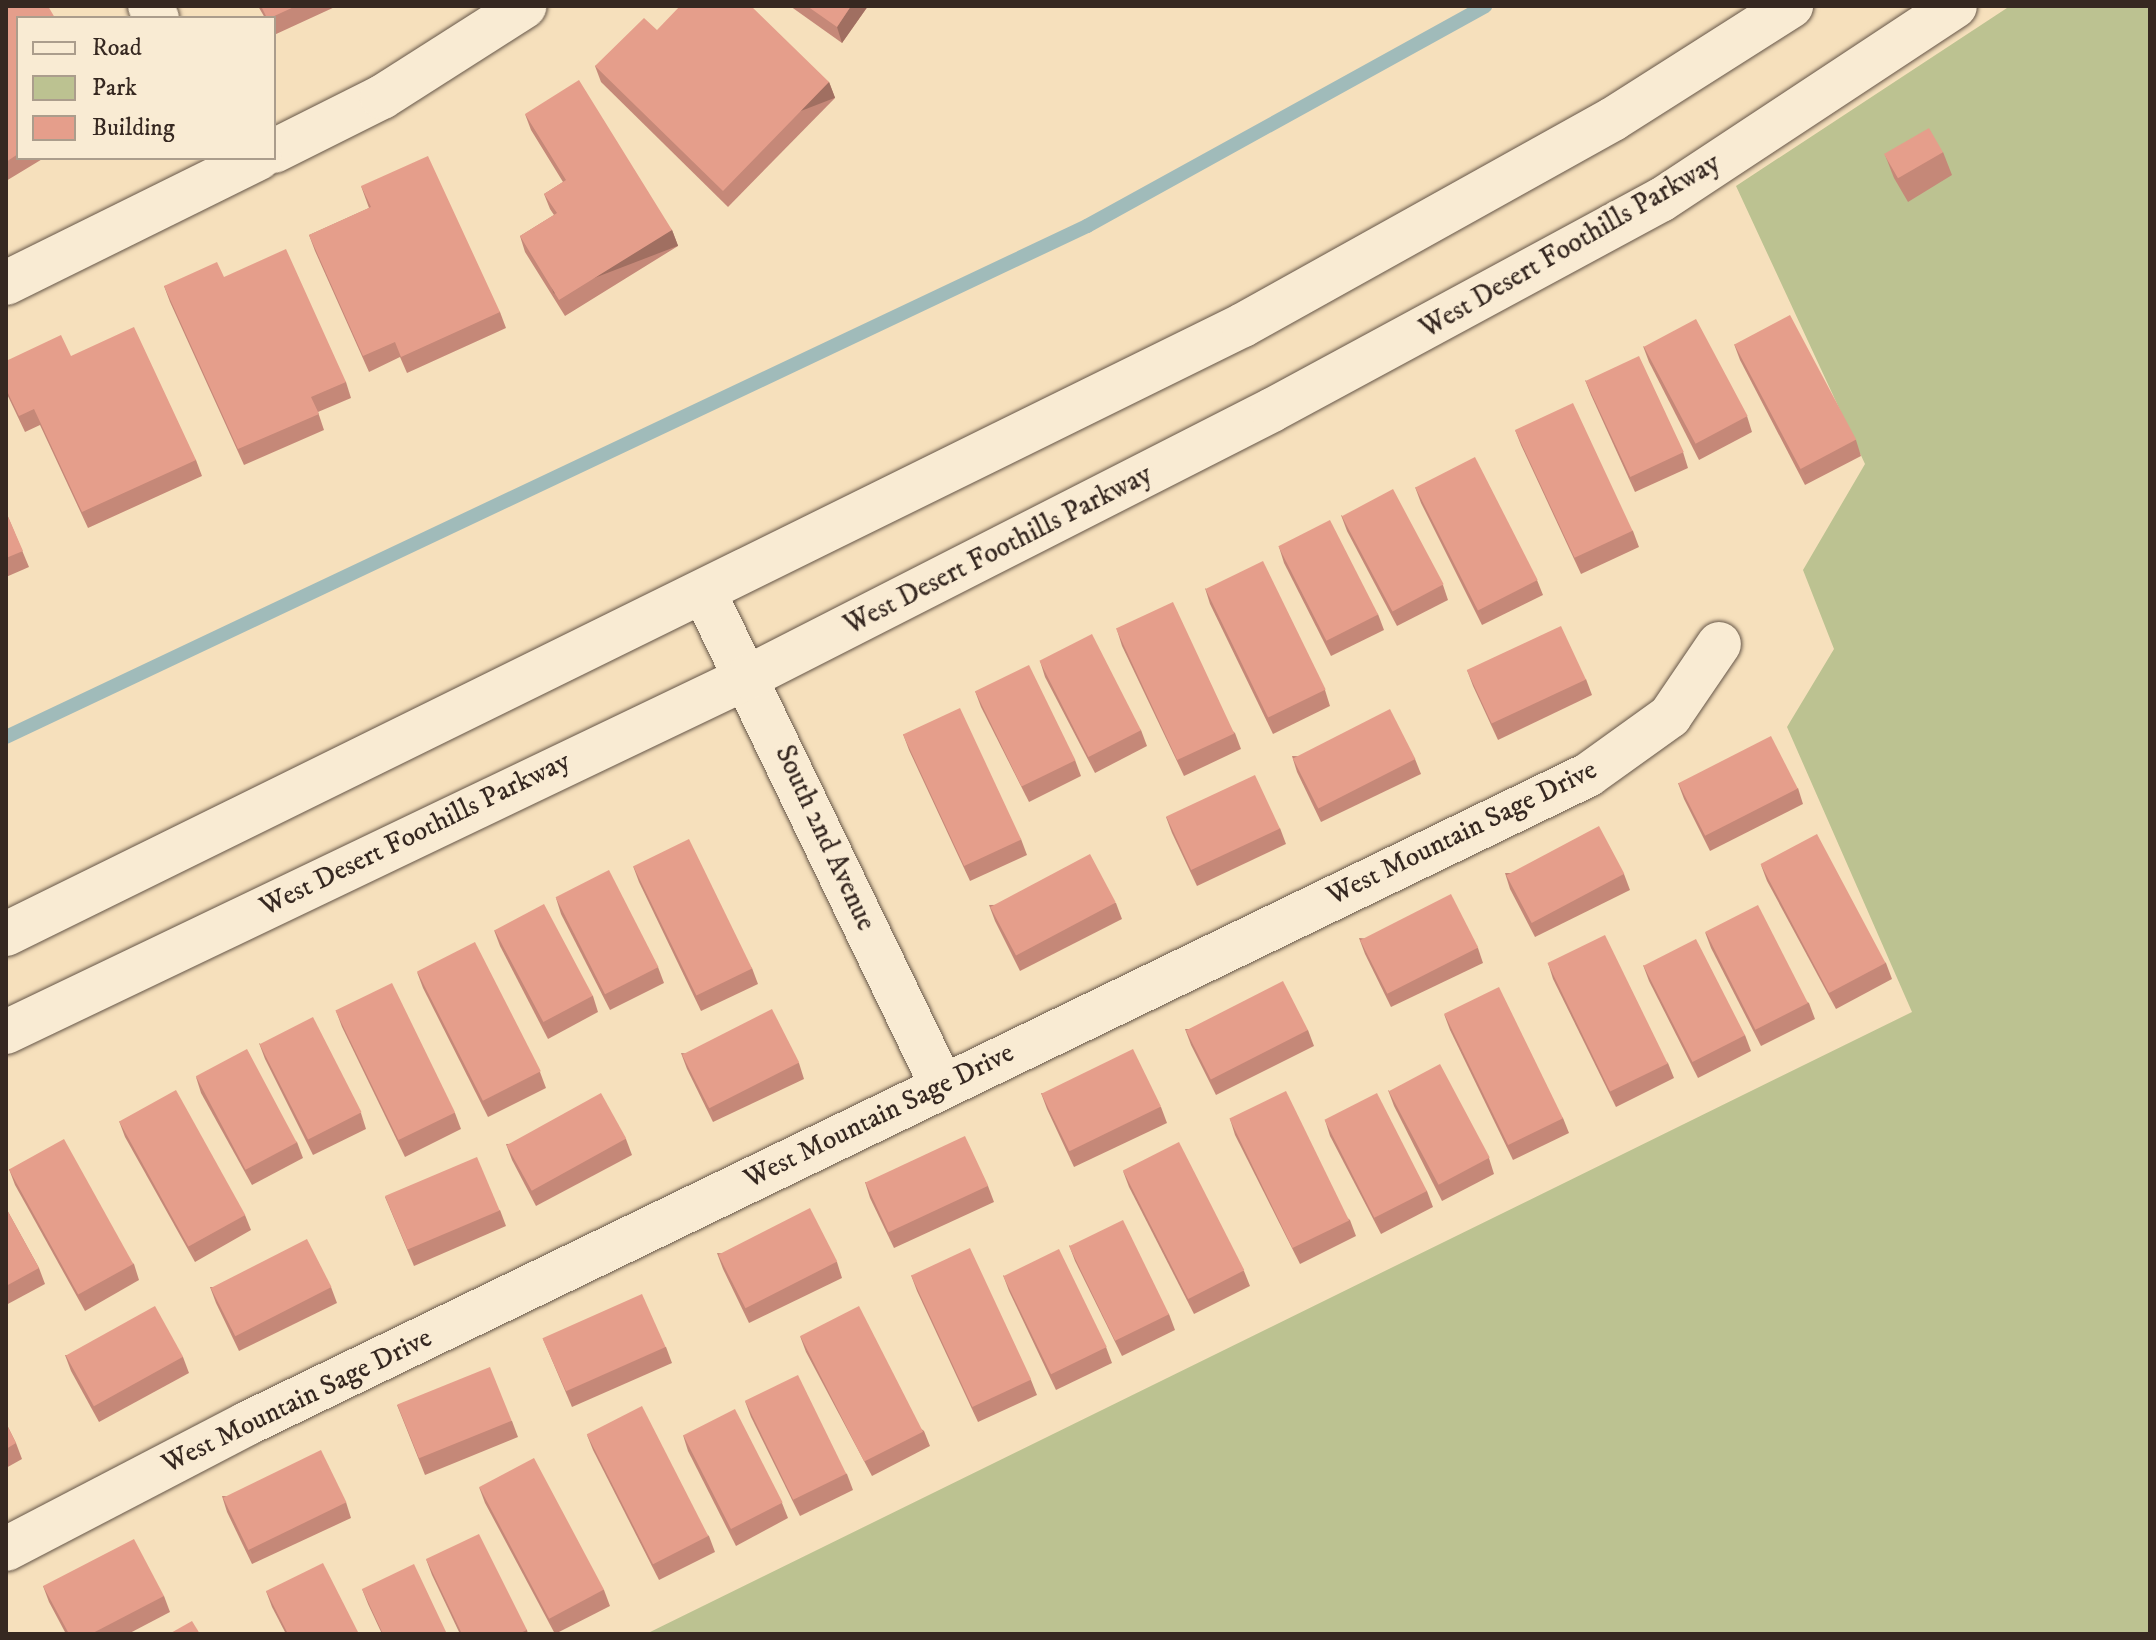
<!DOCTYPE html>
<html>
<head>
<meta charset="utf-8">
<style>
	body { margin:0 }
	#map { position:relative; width:2156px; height:1640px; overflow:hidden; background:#f6e0bc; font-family:"IM FELL DW Pica",serif }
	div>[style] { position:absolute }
	.green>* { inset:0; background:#bcc291 }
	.stream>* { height:14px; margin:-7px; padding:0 7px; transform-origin:7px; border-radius:7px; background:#a0bbba }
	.roads { filter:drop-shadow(0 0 2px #665648) drop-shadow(0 0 2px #665648) }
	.minor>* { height:44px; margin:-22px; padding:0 22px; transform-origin:22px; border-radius:22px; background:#f9ebd3 }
	.wall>* { inset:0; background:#c58878 }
	.shaded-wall>* { inset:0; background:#a06f61; transform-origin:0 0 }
	.building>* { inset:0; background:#e59e8b; transform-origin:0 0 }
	span { translate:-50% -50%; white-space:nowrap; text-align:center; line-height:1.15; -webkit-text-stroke:8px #f9ebd3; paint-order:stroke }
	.street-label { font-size:28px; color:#362821 }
	.frame { position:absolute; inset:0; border:8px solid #362821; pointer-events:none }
	.legend { position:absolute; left:16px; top:16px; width:260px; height:144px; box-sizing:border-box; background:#f9ebd3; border:2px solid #ab9d8c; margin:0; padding:10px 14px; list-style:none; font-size:24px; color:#362821 }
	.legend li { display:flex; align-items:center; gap:16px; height:40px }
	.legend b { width:40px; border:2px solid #ab9d8c }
</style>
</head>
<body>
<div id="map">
	<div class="green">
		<i style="clip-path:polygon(2010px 6px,2150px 6px,2150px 1634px,646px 1634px,1912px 1012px,1787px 727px,1834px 649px,1803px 570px,1865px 464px,1736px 186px)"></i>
	</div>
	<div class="stream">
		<i style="left:6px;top:737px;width:1196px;rotate:-25.3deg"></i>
		<i style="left:1087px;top:226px;width:455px;rotate:-28.9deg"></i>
	</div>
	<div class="roads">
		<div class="minor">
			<i style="left:150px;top:6px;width:14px;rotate:60deg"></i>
			<i style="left:274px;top:151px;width:121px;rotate:-26.6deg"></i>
			<i style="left:382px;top:97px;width:169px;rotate:-32.5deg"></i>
			<i style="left:6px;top:283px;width:282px;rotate:-26.3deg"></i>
			<i style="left:704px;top:592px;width:548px;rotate:64.28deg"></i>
			<i style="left:6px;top:934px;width:1379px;rotate:-26.21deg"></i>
			<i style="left:1243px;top:325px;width:423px;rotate:-29.1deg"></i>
			<i style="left:1613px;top:119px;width:211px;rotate:-32.4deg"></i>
			<i style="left:6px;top:1032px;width:823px;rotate:-25.57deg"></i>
			<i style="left:748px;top:677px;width:588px;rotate:-27deg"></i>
			<i style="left:1272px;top:410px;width:442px;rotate:-28.4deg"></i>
			<i style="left:1661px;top:200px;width:352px;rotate:-33.4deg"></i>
			<i style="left:6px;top:1549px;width:271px;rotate:-27.5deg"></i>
			<i style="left:246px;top:1424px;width:1491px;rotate:-25.81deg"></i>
			<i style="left:1588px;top:775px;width:101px;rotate:-35.7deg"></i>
			<i style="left:1670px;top:716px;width:87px;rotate:-55.8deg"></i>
		</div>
	</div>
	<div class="wall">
		<i style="clip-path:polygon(6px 6px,18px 18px,18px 158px,44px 158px,6px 181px)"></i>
		<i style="clip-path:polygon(258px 6px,337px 6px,274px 35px,274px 18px,265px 18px)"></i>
		<i style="clip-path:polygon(790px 6px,868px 6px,842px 43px)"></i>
		<i style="clip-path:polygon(657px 30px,829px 82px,835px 98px,728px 207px,601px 82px,595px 66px)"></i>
		<i style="clip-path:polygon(525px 114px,672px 230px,678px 246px,565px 316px,525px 252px,520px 236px,554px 215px,550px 209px,544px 194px,563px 182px,531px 130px)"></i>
		<i style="clip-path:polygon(1943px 152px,1952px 175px,1908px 202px,1894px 178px,1885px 155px)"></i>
		<i style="clip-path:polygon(361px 186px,500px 312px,506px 328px,407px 373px,400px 357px,369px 372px,315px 251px,309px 235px,369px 208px)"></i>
		<i style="clip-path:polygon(224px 277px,346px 382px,351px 398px,318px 412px,324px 430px,244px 465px,170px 302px,164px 286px)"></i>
		<i style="clip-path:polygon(1734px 344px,1856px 440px,1861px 456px,1805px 485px,1740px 360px)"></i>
		<i style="clip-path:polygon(1643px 346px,1747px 416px,1752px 432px,1699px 460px,1649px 362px)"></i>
		<i style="clip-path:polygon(71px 356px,196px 460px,202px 476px,88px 528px,40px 425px,25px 432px,6px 392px,6px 361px)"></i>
		<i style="clip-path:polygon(1585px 380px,1683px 452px,1688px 468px,1635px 492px,1591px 395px)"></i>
		<i style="clip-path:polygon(1515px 430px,1633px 531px,1639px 547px,1581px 574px,1521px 445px)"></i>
		<i style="clip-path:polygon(1415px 487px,1537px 580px,1543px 595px,1482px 625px,1421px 503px)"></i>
		<i style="clip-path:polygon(6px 512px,29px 567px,6px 577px)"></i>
		<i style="clip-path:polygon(1341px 515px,1443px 585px,1448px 600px,1397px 626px,1347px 531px)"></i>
		<i style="clip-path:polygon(1279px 547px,1378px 614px,1384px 630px,1331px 656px,1284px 563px)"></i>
		<i style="clip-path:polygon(1205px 588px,1325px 690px,1330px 706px,1273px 734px,1210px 604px)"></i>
		<i style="clip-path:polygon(1117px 630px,1235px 733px,1241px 749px,1184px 776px,1122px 646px)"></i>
		<i style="clip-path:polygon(1040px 661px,1141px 730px,1147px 746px,1095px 773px,1045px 677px)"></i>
		<i style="clip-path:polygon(1467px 670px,1586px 679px,1592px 695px,1498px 740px,1473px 686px)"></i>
		<i style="clip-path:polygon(975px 691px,1075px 760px,1081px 776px,1029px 802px,981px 707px)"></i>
		<i style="clip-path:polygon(903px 734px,1021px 839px,1027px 855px,970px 881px,909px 750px)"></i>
		<i style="clip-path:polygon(1292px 756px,1415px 759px,1421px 774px,1321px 822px,1297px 772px)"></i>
		<i style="clip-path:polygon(1678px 783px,1798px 788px,1803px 804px,1710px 851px,1684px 799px)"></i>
		<i style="clip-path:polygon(1166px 817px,1280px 828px,1286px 844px,1197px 886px,1172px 833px)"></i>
		<i style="clip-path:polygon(1761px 865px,1886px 963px,1892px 979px,1836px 1009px,1767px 881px)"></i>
		<i style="clip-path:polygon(633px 866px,752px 968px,758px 984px,701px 1011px,639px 882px)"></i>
		<i style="clip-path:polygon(1505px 873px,1624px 874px,1630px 890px,1535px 937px,1510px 889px)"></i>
		<i style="clip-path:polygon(556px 898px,658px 967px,664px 983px,610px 1010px,561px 914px)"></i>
		<i style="clip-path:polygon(1116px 903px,1122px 919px,1020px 971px,995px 921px,989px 905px)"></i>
		<i style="clip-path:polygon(494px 930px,593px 996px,598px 1012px,548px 1039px,500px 946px)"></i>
		<i style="clip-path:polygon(1705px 932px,1809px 1003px,1815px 1019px,1761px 1046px,1711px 948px)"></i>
		<i style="clip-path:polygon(1359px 938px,1478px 948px,1483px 963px,1391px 1007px,1365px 954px)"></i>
		<i style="clip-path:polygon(1548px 963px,1668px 1063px,1674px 1078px,1616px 1107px,1553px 979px)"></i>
		<i style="clip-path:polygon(1643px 965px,1745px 1035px,1751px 1051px,1698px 1078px,1649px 981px)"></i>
		<i style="clip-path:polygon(417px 972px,540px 1072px,546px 1088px,488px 1117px,423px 988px)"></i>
		<i style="clip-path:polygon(336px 1011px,455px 1113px,461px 1129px,405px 1157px,342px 1027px)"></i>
		<i style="clip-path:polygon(1444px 1014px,1563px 1118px,1569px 1133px,1513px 1160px,1450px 1030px)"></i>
		<i style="clip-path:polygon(1185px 1029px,1308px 1030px,1314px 1046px,1216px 1095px,1191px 1045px)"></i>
		<i style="clip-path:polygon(259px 1043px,361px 1113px,366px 1129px,313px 1155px,265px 1059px)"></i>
		<i style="clip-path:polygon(681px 1053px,799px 1063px,804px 1079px,713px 1122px,687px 1069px)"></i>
		<i style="clip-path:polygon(196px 1077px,297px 1142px,303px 1158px,252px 1185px,201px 1093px)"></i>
		<i style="clip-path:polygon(1388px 1090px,1489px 1158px,1494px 1174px,1442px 1201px,1394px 1106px)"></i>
		<i style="clip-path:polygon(1041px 1093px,1161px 1107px,1167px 1123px,1074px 1167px,1047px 1109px)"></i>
		<i style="clip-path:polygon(1230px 1119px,1350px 1220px,1356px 1236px,1300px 1264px,1235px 1135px)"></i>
		<i style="clip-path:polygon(1325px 1120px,1427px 1191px,1433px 1207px,1381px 1234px,1330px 1136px)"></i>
		<i style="clip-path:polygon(119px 1121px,245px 1215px,251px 1230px,195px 1262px,125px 1137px)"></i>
		<i style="clip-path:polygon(626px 1139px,632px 1155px,536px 1206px,512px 1160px,506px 1144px)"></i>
		<i style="clip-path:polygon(9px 1169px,134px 1264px,139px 1280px,85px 1311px,15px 1185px)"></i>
		<i style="clip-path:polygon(1123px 1171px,1244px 1271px,1250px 1286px,1194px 1314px,1129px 1187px)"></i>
		<i style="clip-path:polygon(865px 1182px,988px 1186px,994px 1202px,894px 1248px,870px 1198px)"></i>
		<i style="clip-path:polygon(385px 1197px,500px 1210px,506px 1226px,414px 1266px)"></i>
		<i style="clip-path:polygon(6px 1208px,39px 1268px,45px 1284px,6px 1305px)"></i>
		<i style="clip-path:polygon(1069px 1245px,1169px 1314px,1175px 1330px,1122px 1356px,1075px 1261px)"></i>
		<i style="clip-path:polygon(717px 1253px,837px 1262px,842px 1278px,749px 1323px,723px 1269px)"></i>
		<i style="clip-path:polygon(911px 1275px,1031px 1380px,1037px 1395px,978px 1422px,917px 1291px)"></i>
		<i style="clip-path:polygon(1003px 1275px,1106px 1347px,1112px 1363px,1056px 1390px,1009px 1291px)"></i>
		<i style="clip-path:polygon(210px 1287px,331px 1287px,337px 1303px,239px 1351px,216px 1303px)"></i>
		<i style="clip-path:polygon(800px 1336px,924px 1431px,930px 1446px,872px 1476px,806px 1352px)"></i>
		<i style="clip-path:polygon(543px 1339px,666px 1347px,672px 1363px,572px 1407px)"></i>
		<i style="clip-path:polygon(65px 1355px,183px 1357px,189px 1373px,99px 1422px,71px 1371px)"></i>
		<i style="clip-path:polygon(745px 1401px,847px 1474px,853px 1490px,800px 1516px,751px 1417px)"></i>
		<i style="clip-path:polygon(397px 1405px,512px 1421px,518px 1437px,425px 1475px)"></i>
		<i style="clip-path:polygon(6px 1423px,16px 1443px,22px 1459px,6px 1468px)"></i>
		<i style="clip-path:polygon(587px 1435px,709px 1536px,715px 1552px,659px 1580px,593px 1450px)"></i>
		<i style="clip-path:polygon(683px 1435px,782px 1503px,788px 1518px,736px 1546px,688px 1451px)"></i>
		<i style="clip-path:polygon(479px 1487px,604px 1590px,610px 1606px,555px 1634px,485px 1503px)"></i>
		<i style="clip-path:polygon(222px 1496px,346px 1502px,351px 1518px,252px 1564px,227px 1512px)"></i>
		<i style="clip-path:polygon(426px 1559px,527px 1630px,528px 1634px,460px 1634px,432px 1575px)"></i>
		<i style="clip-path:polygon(43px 1586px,164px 1596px,170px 1612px,128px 1634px,66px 1634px,49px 1602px)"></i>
		<i style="clip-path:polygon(362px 1589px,447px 1634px,382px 1634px,368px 1604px)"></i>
		<i style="clip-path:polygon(266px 1591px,359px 1634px,286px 1634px,272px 1607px)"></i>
	</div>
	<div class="shaded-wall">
		<i style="clip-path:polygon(851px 6px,868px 6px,842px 43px,837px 27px)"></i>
		<i style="left:829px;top:82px;width:17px;height:152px;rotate:69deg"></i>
		<i style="left:672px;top:230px;width:17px;height:133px;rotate:69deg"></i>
	</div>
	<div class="building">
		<i style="clip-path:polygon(6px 6px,48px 6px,55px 18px,18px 18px,18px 154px,6px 162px)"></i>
		<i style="clip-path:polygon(261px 6px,296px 6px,270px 18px,267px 18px)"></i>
		<i style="clip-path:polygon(680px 6px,751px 6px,829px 82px,723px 191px,595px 66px,644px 18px,657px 30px)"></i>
		<i style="clip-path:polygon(807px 6px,851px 6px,837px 27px)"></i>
		<i style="clip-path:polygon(579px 80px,672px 230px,559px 300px,520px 236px,557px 213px,544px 194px,566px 180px,525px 114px)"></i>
		<i style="left:1929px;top:128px;width:28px;height:52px;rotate:60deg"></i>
		<i style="clip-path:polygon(428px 156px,500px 312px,401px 357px,395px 342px,363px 356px,309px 235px,371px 207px,361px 186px)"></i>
		<i style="clip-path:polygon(286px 249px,346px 382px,311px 397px,319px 414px,238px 449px,164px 286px,217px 262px,224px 277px)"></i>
		<i style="left:1790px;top:315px;width:141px;height:63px;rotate:62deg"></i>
		<i style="left:1696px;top:319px;width:110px;height:59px;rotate:62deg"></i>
		<i style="clip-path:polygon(134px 327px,196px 460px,82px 512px,34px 409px,19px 416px,6px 389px,6px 361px,61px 335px,71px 356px)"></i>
		<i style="left:1639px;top:356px;width:106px;height:59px;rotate:65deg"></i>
		<i style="left:1573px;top:403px;width:141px;height:64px;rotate:65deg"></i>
		<i style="left:1475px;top:457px;width:138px;height:67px;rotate:63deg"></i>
		<i style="left:1393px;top:489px;width:108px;height:58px;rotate:62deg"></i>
		<i style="clip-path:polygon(6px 512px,23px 551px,6px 558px)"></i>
		<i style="left:1330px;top:520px;width:106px;height:58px;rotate:63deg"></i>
		<i style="left:1263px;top:561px;width:143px;height:64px;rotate:64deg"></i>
		<i style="left:1173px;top:602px;width:145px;height:63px;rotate:65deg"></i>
		<i style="left:1561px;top:626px;width:59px;height:104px;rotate:65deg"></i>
		<i style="left:1092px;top:634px;width:108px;height:59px;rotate:63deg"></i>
		<i style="left:1029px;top:665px;width:106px;height:60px;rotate:64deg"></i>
		<i style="left:960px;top:708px;width:145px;height:63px;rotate:65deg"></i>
		<i style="left:1390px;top:709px;width:56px;height:109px;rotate:63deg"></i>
		<i style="left:1771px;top:736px;width:59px;height:104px;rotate:63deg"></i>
		<i style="left:1255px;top:775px;width:59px;height:98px;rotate:65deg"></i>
		<i style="left:1599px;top:826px;width:54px;height:105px;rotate:62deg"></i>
		<i style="left:1817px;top:834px;width:146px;height:64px;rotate:62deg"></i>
		<i style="left:689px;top:839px;width:144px;height:62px;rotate:64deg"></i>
		<i style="left:1090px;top:854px;width:55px;height:113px;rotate:62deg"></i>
		<i style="left:609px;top:870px;width:109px;height:60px;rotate:63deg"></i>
		<i style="left:1451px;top:894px;width:60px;height:102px;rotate:63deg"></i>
		<i style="left:544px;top:904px;width:104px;height:56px;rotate:62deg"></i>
		<i style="left:1758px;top:905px;width:110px;height:59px;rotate:63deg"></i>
		<i style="left:1605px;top:935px;width:143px;height:64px;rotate:64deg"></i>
		<i style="left:1696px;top:939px;width:108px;height:59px;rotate:63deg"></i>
		<i style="left:475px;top:942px;width:145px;height:65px;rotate:63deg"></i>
		<i style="left:1283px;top:981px;width:55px;height:109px;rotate:63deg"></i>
		<i style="left:392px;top:983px;width:144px;height:63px;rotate:64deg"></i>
		<i style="left:1499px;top:987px;width:146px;height:61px;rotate:64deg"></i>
		<i style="left:772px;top:1009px;width:60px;height:101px;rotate:63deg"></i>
		<i style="left:313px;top:1017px;width:107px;height:60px;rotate:63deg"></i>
		<i style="left:247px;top:1049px;width:106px;height:58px;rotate:62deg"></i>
		<i style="left:1133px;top:1049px;width:64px;height:102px;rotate:64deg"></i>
		<i style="left:1440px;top:1064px;width:106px;height:58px;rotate:62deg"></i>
		<i style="left:176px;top:1090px;width:143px;height:65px;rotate:61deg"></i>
		<i style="left:1286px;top:1091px;width:144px;height:63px;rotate:64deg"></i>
		<i style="left:601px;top:1093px;width:52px;height:108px;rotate:61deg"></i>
		<i style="left:1377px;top:1093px;width:110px;height:59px;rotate:63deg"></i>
		<i style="left:965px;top:1136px;width:55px;height:110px;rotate:65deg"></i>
		<i style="left:64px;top:1139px;width:143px;height:63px;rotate:61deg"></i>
		<i style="left:1179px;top:1142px;width:144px;height:63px;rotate:63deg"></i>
		<i style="left:477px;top:1157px;width:58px;height:100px;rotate:67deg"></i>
		<i style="clip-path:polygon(6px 1208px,39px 1268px,6px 1286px)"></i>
		<i style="left:810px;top:1208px;width:60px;height:103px;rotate:63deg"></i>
		<i style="left:1123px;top:1220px;width:105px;height:60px;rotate:64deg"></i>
		<i style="left:307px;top:1239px;width:54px;height:108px;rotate:63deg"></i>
		<i style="left:970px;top:1248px;width:145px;height:65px;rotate:65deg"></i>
		<i style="left:1059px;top:1249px;width:109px;height:62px;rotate:64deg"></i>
		<i style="left:642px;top:1294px;width:58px;height:109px;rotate:66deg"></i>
		<i style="left:155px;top:1306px;width:58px;height:102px;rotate:61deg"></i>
		<i style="left:859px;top:1306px;width:141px;height:66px;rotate:63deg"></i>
		<i style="left:490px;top:1367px;width:58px;height:100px;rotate:68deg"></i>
		<i style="left:798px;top:1375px;width:110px;height:59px;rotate:64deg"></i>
		<i style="left:642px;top:1406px;width:146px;height:62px;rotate:63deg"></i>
		<i style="left:735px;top:1409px;width:105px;height:58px;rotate:63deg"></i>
		<i style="clip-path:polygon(6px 1423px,16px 1443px,6px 1449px)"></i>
		<i style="left:321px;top:1450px;width:58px;height:109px;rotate:64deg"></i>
		<i style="left:534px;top:1458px;width:149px;height:62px;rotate:62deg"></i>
		<i style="clip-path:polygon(479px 1534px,527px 1630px,518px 1634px,462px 1634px,426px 1559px)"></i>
		<i style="clip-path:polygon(134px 1539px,164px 1596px,91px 1634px,69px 1634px,43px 1586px)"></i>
		<i style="clip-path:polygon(323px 1563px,359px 1634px,288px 1634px,266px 1591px)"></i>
		<i style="clip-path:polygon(414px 1564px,447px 1634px,383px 1634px,362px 1589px)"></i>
		<i style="clip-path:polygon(192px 1621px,200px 1634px,169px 1634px)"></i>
	</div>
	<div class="street-label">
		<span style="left:1570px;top:246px;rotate:-30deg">West Desert Foothills Parkway</span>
		<span style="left:998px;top:550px;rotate:-27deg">West Desert Foothills Parkway</span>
		<span style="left:1462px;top:833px;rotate:-26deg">West Mountain Sage Drive</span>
		<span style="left:415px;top:834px;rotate:-26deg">West Desert Foothills Parkway</span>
		<span style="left:825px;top:838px;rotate:65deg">South 2nd Avenue</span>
		<span style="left:879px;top:1116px;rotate:-26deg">West Mountain Sage Drive</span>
		<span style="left:297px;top:1401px;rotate:-26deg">West Mountain Sage Drive</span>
	</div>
	<div class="frame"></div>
	<ul class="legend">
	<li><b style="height:10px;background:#f9ebd3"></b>Road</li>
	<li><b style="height:22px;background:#bcc291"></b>Park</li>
	<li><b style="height:22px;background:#e59e8b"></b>Building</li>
	</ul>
</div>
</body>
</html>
